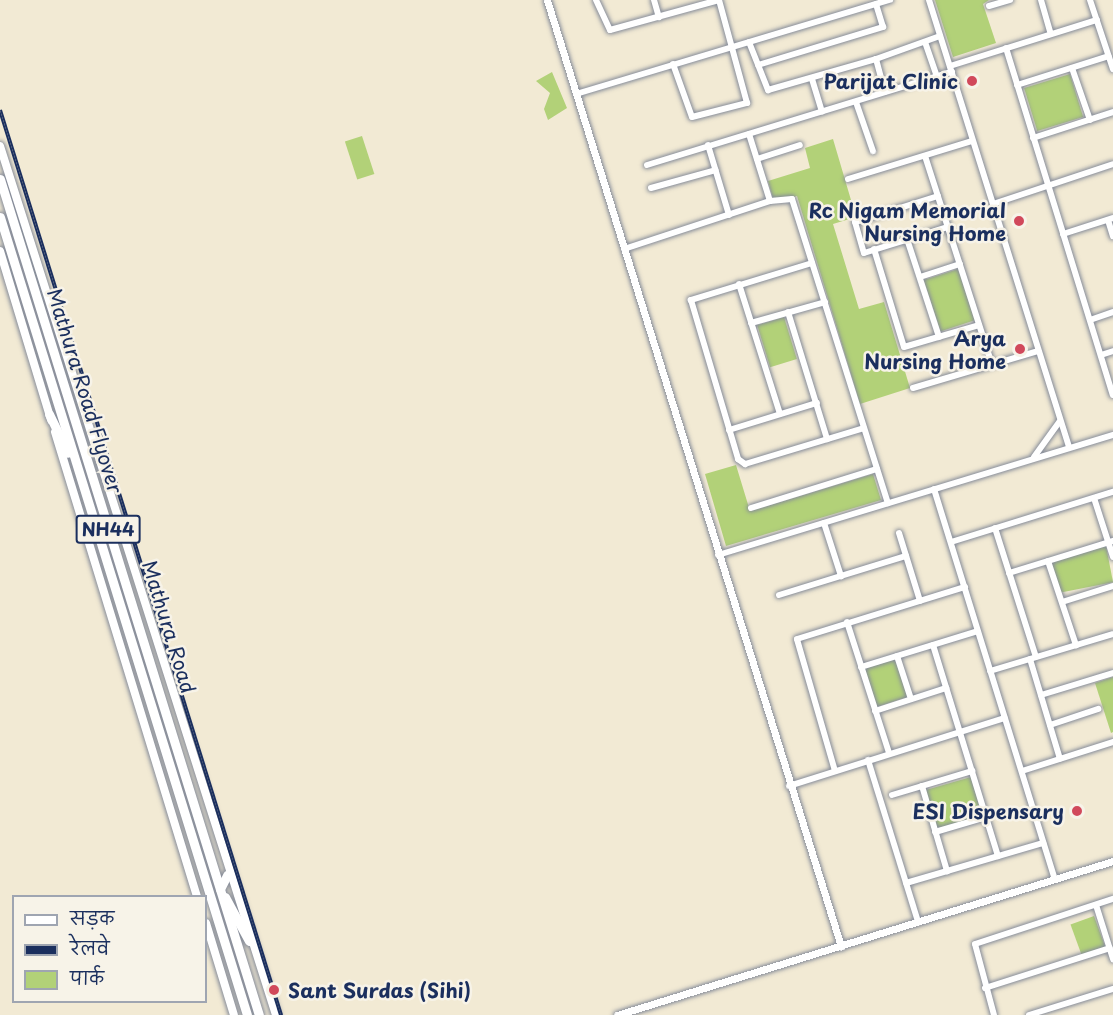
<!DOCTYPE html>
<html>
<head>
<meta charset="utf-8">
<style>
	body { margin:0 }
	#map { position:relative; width:1113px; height:1015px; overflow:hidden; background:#f2ead4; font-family:"Playpen Sans","Playpen Sans Deva",sans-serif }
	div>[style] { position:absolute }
	.green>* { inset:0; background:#b2d178; transform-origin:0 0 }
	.roads { filter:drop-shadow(0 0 2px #868c99) drop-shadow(0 0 2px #868c99) }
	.minor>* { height:6px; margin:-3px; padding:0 3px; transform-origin:3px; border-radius:3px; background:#fff }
	.tertiary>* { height:7px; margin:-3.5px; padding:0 3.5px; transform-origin:3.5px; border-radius:3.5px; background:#fff }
	.secondary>* { height:8px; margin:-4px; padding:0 4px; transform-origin:4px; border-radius:4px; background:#fff }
	.trunk>* { height:9px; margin:-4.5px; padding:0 4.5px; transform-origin:4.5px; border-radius:4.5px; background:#fff }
	.rail>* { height:4px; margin-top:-2px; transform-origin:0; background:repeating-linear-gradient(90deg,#f7f3e8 0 4.5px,#1b2f5e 0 9px); box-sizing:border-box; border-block:2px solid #1b2f5e }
	.dots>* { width:16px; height:16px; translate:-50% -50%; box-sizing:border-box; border:3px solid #f7f3e8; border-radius:50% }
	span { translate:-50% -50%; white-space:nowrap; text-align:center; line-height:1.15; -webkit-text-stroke:5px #f7f3e8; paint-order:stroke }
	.shield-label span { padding:2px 4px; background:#f7f3e8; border:2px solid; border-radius:4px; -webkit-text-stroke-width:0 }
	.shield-label { font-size:18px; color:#1b2f5e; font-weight:700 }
	.poi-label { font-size:20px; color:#1b2f5e; font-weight:700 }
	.right { translate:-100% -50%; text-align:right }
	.left { translate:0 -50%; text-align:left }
	.street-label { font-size:20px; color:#1b2f5e }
	.legend { position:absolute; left:12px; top:895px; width:195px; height:108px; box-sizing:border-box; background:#f7f3e8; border:2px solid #9fa5b1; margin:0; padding:8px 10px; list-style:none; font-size:18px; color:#1b2f5e }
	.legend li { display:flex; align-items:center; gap:12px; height:30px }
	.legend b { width:30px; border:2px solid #9fa5b1 }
</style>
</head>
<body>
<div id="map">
	<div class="green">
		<i style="clip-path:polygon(935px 0,989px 0,983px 4px,996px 43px,953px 57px)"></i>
		<i style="clip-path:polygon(552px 72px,567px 108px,548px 120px,544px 109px,550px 93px,536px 81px)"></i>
		<i style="left:1070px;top:74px;width:45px;height:48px;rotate:73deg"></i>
		<i style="left:362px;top:136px;width:40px;height:18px;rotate:72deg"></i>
		<i style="clip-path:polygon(833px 139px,856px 217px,833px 224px,859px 309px,884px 302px,910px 388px,860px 404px,797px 196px,774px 202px,768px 181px,810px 168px,805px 148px)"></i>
		<i style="left:958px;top:269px;width:54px;height:36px;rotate:72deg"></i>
		<i style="left:784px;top:317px;width:44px;height:28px;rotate:73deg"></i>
		<i style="clip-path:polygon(736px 465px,750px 511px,873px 474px,881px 500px,726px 546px,705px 474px)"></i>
		<i style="left:1106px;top:546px;width:37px;height:57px;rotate:79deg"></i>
		<i style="left:895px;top:659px;width:40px;height:33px;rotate:72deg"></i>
		<i style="clip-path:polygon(1113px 677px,1113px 732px,1111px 733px,1095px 683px)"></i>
		<i style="left:971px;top:777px;width:40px;height:48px;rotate:74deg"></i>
		<i style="left:1094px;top:916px;width:33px;height:25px;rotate:70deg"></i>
	</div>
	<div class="roads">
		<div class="minor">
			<i style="left:596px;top:0;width:33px;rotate:65deg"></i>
			<i style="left:610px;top:30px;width:113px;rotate:-15.4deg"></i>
			<i style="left:654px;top:0;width:18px;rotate:74deg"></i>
			<i style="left:929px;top:0;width:468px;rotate:72.6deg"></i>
			<i style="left:1041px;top:0;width:35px;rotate:74deg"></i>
			<i style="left:1090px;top:0;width:73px;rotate:71.6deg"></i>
			<i style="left:989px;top:6px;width:22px;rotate:-16deg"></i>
			<i style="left:749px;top:42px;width:52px;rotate:68.4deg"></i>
			<i style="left:768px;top:90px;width:112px;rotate:-16deg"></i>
			<i style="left:876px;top:59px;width:34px;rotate:75deg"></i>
			<i style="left:925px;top:42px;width:36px;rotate:71deg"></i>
			<i style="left:1006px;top:48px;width:363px;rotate:72.9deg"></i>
			<i style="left:876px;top:59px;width:68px;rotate:-19.8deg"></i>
			<i style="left:673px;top:64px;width:56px;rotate:70.3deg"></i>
			<i style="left:692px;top:117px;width:57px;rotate:-14.3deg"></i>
			<i style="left:747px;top:103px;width:107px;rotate:-105.2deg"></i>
			<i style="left:758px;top:65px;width:131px;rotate:-16.9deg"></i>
			<i style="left:883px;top:27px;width:24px;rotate:-107deg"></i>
			<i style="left:950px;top:66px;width:154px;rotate:-17.4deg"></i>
			<i style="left:1072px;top:68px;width:55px;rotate:70.9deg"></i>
			<i style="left:812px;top:79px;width:34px;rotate:73deg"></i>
			<i style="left:1017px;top:85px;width:96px;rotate:-17.5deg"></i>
			<i style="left:576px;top:94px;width:328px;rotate:-16.7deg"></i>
			<i style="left:856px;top:102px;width:52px;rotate:70.9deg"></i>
			<i style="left:749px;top:134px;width:70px;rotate:72.6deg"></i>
			<i style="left:1033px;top:138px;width:84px;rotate:-18deg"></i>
			<i style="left:708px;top:145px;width:73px;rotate:73.3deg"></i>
			<i style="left:925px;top:156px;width:219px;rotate:72.2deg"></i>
			<i style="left:757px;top:159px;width:45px;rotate:-18deg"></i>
			<i style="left:647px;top:165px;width:319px;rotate:-17deg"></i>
			<i style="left:848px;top:179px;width:130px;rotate:-17deg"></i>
			<i style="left:651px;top:188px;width:67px;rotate:-15.5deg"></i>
			<i style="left:938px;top:196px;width:87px;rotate:162.6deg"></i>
			<i style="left:855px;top:222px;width:32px;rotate:74deg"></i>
			<i style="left:864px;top:253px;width:88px;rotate:-17.2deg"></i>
			<i style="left:993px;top:204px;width:126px;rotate:-18.4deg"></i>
			<i style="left:1108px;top:220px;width:17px;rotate:73deg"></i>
			<i style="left:1063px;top:234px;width:52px;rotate:-17.7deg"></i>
			<i style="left:907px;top:239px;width:103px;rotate:71.9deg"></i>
			<i style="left:624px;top:249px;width:154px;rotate:-18.2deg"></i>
			<i style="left:770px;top:201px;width:22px;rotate:-5deg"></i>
			<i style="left:792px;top:199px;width:319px;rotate:72.5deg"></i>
			<i style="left:874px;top:249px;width:102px;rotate:73deg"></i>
			<i style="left:904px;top:347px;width:78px;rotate:-16.3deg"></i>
			<i style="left:812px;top:263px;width:127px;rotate:163deg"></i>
			<i style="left:691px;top:300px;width:166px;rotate:73.5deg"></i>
			<i style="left:738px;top:459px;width:9px;rotate:36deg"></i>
			<i style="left:745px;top:464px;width:124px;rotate:-16.8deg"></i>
			<i style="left:920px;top:277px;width:42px;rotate:-18deg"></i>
			<i style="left:739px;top:284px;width:136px;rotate:72.5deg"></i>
			<i style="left:788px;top:312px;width:133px;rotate:72.9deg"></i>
			<i style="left:1090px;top:320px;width:24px;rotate:-19deg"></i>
			<i style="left:751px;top:323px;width:77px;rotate:-15.8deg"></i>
			<i style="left:1101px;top:355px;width:13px;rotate:-18deg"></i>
			<i style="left:913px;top:388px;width:130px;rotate:-16.5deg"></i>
			<i style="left:729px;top:430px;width:92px;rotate:-17.1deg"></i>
			<i style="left:1034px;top:457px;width:44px;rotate:-54.2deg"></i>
			<i style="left:934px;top:489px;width:409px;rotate:72.8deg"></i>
			<i style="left:1094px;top:498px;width:62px;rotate:72.1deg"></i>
			<i style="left:751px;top:508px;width:132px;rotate:-17.2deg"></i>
			<i style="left:824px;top:523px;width:56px;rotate:72.2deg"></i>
			<i style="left:995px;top:528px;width:135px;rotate:72.4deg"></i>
			<i style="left:899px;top:533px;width:71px;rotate:72.8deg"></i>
			<i style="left:951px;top:542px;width:170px;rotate:-17.2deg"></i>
			<i style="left:718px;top:555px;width:413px;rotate:-16.9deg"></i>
			<i style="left:1048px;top:561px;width:89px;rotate:71.6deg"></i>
			<i style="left:1009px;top:573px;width:109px;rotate:-17.1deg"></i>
			<i style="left:779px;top:595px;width:133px;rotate:-17.1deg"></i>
			<i style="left:1062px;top:602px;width:53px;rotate:-17.4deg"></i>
			<i style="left:847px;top:622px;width:138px;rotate:72.2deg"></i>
			<i style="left:933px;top:645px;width:221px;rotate:72.9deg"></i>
			<i style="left:897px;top:656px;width:45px;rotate:72deg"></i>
			<i style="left:1030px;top:659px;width:104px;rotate:73.3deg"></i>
			<i style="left:861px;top:667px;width:122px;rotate:-17.1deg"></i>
			<i style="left:990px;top:671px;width:128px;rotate:-16.7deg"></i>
			<i style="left:1041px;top:695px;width:75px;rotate:-17deg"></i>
			<i style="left:875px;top:711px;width:75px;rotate:-17.9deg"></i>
			<i style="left:1050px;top:725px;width:51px;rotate:-18.4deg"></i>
			<i style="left:868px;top:760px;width:170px;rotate:72.8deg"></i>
			<i style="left:835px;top:771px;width:137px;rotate:-106.1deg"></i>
			<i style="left:797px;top:639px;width:176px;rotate:-17.2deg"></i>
			<i style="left:1022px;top:771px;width:96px;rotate:-17.7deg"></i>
			<i style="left:789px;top:786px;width:226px;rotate:-17.5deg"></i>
			<i style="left:922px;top:786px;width:89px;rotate:73.6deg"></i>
			<i style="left:892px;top:795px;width:84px;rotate:-16.7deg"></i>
			<i style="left:935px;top:832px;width:53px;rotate:-16.4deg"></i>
			<i style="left:906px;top:883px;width:143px;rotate:-16.3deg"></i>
			<i style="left:1096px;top:905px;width:57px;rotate:72.5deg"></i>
			<i style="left:985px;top:988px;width:131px;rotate:-17.7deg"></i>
			<i style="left:994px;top:1015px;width:73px;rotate:-105deg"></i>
			<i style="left:975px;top:944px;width:145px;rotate:-18.1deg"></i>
			<i style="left:1029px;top:1015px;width:88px;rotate:-17.2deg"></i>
		</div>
		<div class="tertiary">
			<i style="left:547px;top:0;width:991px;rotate:72.74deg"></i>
			<i style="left:617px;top:1015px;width:519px;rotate:-17.25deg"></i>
		</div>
		<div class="secondary">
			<i style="left:0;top:146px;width:912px;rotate:72.38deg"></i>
			<i style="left:0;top:251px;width:177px;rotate:73.2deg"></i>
			<i style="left:55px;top:432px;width:485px;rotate:73deg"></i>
			<i style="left:206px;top:923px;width:96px;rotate:73.1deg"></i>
		</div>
		<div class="trunk">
			<i style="left:0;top:179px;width:875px;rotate:72.79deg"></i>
			<i style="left:0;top:217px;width:835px;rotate:72.8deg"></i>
			<i style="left:49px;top:414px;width:43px;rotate:64deg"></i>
			<i style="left:220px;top:889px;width:16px;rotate:-63deg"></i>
			<i style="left:225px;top:897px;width:50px;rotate:61.4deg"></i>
		</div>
	</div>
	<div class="rail">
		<i style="left:0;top:110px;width:948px;rotate:72.75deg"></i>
	</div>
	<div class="dots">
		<i style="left:972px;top:81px;background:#d1495b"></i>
		<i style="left:1019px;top:221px;background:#d1495b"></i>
		<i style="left:1020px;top:349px;background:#d1495b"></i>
		<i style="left:1077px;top:811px;background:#d1495b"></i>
		<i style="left:274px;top:990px;background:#d1495b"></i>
	</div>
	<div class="shield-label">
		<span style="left:108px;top:529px">NH44</span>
	</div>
	<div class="poi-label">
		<span class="right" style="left:958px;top:81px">Parijat Clinic</span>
		<span class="right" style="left:1006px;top:222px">Rc Nigam Memorial<br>Nursing Home</span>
		<span class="right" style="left:1006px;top:350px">Arya<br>Nursing Home</span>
		<span class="right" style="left:1064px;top:811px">ESI Dispensary</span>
		<span class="left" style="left:288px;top:990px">Sant Surdas (Sihi)</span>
	</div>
	<div class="street-label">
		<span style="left:85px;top:391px;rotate:73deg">Mathura Road Flyover</span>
		<span style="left:169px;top:627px;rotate:73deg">Mathura Road</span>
	</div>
	<ul class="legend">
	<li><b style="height:8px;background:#fff"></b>सड़क</li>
	<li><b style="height:8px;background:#1b2f5e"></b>रेलवे</li>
	<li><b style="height:16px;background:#b2d178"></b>पार्क</li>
	</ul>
</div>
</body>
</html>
